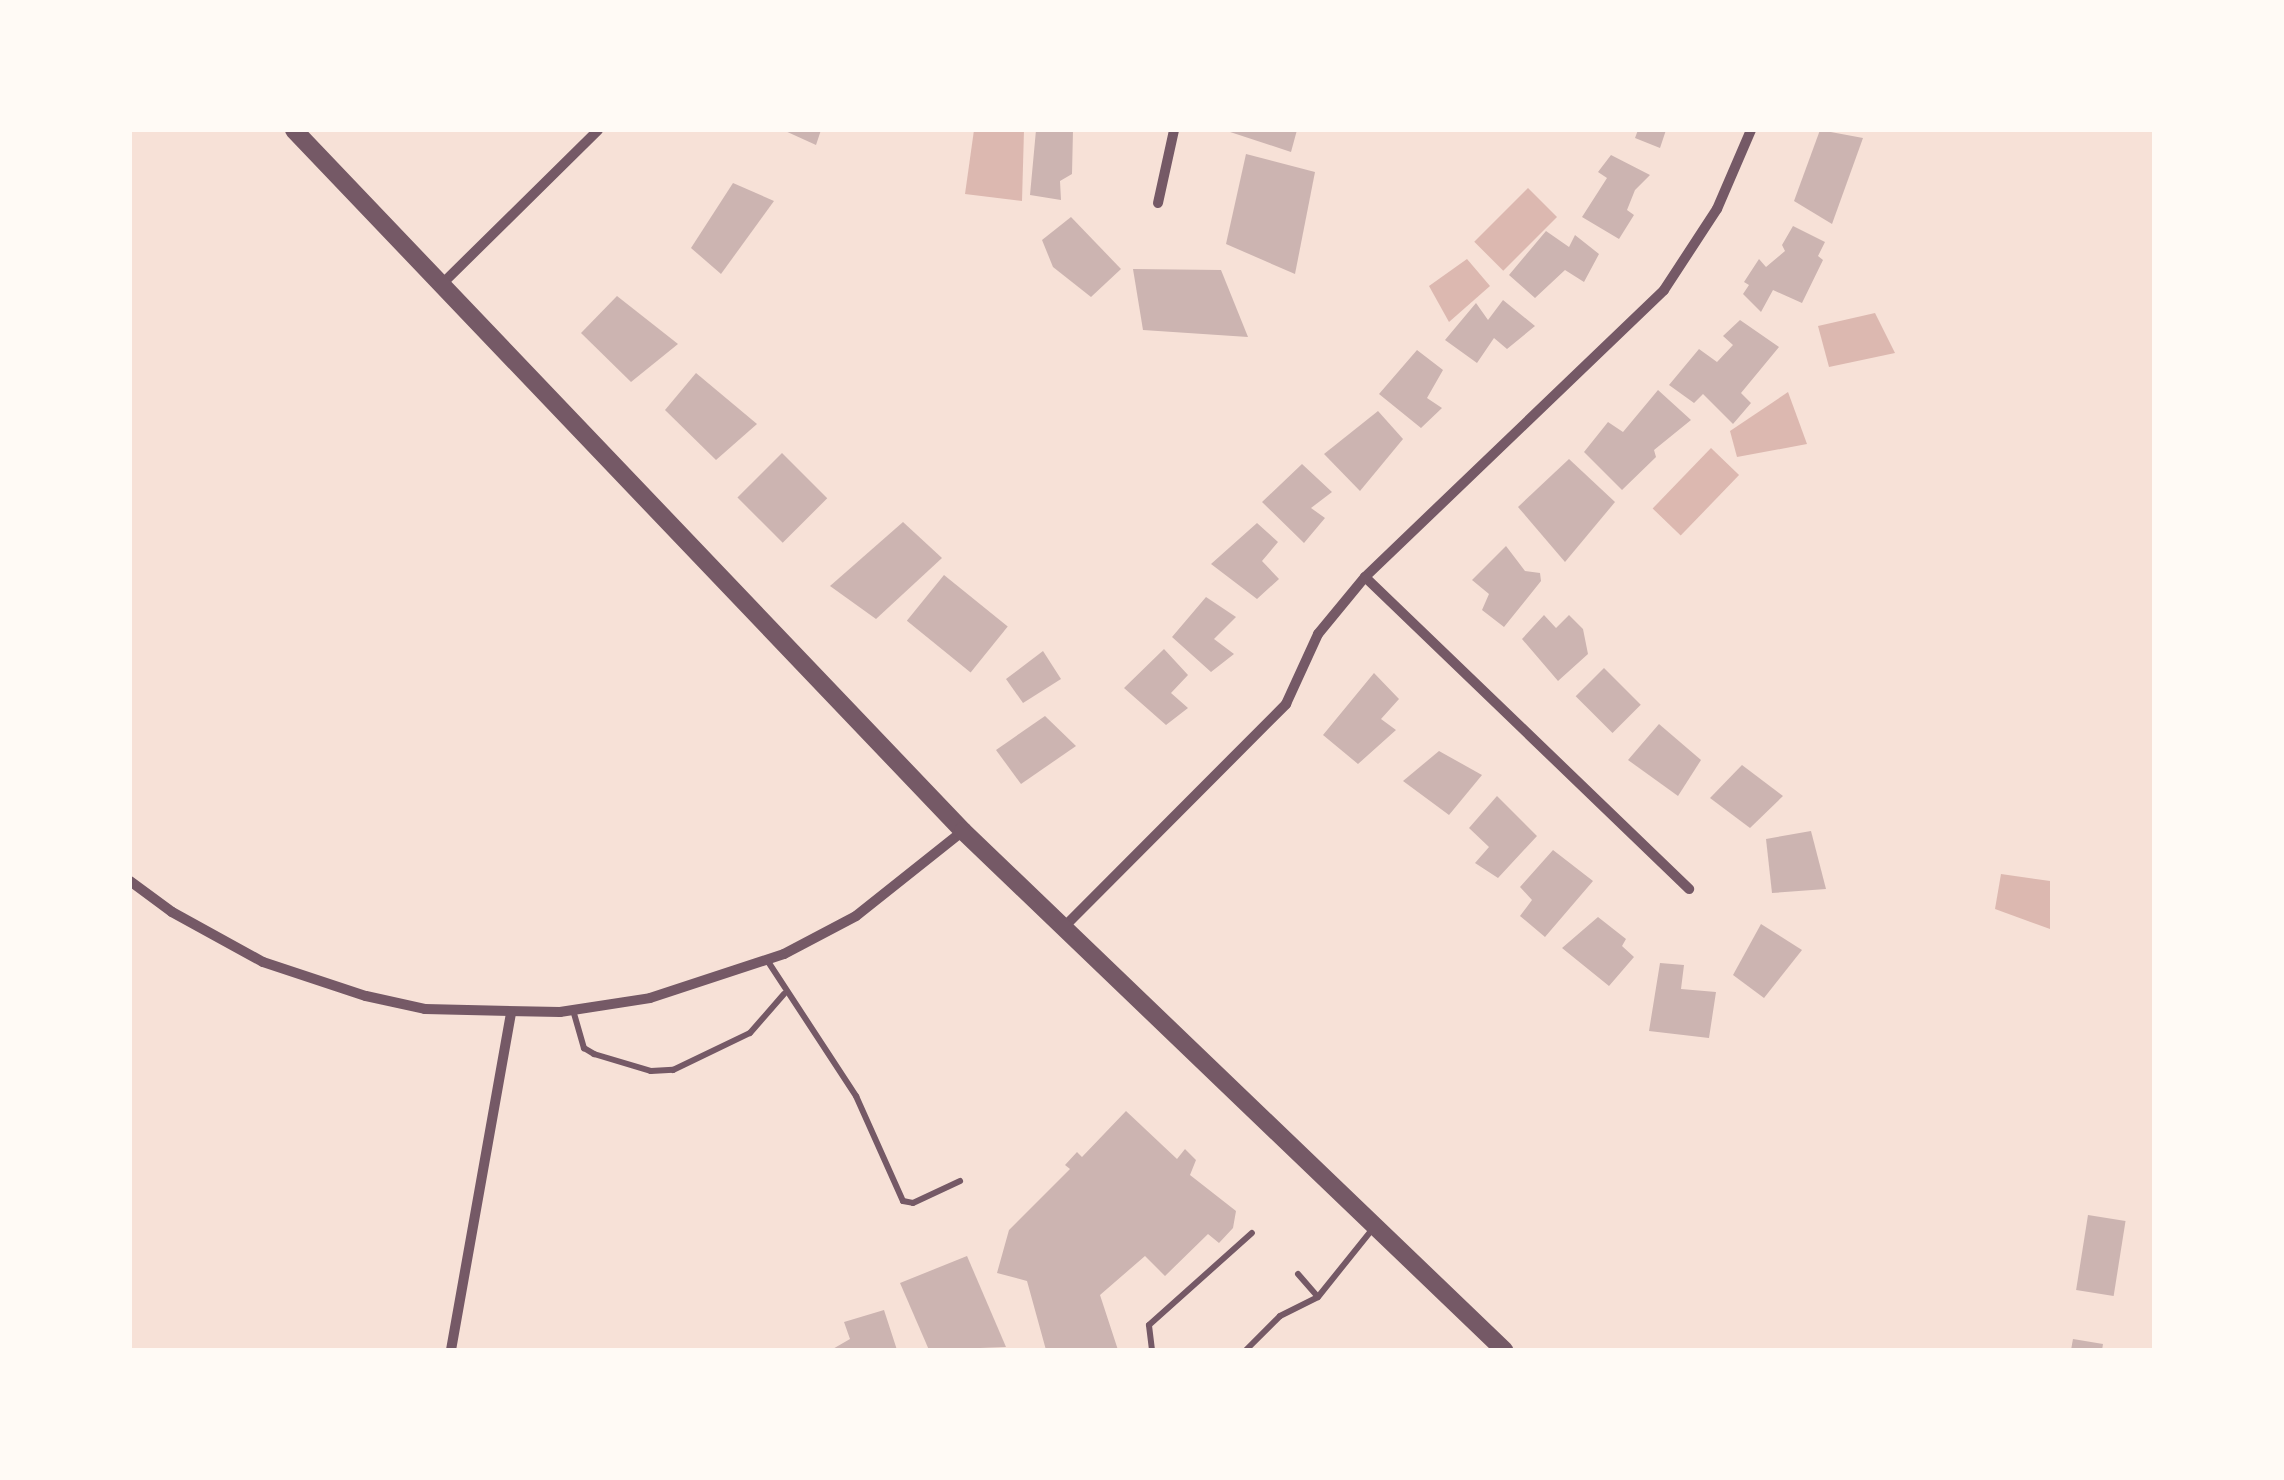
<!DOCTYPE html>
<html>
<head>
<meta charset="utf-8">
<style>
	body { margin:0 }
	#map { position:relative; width:2284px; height:1480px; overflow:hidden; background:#f7e1d7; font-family:"Golos Text",sans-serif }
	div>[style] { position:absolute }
	.water>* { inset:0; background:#dcb8b0; transform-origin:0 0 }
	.building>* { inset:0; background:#ccb4b1; transform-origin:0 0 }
	.service>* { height:6px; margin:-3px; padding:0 3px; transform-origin:3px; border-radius:3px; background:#755966 }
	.minor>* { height:10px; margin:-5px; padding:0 5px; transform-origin:5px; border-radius:5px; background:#755966 }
	.tertiary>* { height:18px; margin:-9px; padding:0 9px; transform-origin:9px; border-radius:9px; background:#755966 }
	span { translate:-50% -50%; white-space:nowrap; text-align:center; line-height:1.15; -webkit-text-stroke:9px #fffaf5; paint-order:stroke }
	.frame { position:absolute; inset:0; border:132px solid #fffaf5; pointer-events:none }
</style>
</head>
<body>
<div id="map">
	<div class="water">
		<i style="clip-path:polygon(974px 130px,1024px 130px,1022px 201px,965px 194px)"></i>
		<i style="left:1528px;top:188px;width:41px;height:76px;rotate:45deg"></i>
		<i style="clip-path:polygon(1467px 259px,1490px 286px,1449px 322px,1429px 286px)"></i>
		<i style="clip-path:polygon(1875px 313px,1895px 353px,1829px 367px,1818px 326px)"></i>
		<i style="clip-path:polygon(1788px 392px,1807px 444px,1737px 457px,1730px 431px)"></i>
		<i style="left:1711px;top:448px;width:39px;height:84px;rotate:44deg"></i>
		<i style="clip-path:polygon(2001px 874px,2050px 881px,2050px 929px,1995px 909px)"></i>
	</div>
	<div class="building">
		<i style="clip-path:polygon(783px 130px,821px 130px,816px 145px)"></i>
		<i style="clip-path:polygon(1036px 130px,1073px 130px,1072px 174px,1060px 181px,1061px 200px,1030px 195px)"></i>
		<i style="clip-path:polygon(1224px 130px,1297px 130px,1291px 152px)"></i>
		<i style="clip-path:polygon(1638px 130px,1666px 130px,1660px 148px,1635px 138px)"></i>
		<i style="clip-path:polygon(1820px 130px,1863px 138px,1832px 224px,1794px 201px)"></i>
		<i style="clip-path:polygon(1246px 154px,1315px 172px,1295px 274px,1226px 244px)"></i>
		<i style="clip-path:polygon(1611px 155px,1650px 175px,1635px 190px,1627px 210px,1634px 215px,1619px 239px,1582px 217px,1607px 178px,1598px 172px)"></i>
		<i style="clip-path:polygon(733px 183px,774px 201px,721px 274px,691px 248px)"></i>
		<i style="clip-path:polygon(1071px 217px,1121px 269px,1091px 297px,1053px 267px,1042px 240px)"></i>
		<i style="clip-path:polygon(1793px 226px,1825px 242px,1818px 256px,1823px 260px,1802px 303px,1773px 290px,1761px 312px,1743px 294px,1749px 285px,1744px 282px,1759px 259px,1766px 267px,1785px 251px,1782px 245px)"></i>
		<i style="clip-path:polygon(1546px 231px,1569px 247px,1575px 235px,1599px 254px,1584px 282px,1565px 270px,1535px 298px,1509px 275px)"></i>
		<i style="clip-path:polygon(1133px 269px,1221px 270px,1248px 337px,1143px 330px)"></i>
		<i style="clip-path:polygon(617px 296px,678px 344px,631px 382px,581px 333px)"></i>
		<i style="clip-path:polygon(1503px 300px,1535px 326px,1507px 349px,1494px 338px,1477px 363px,1445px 340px,1476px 303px,1488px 320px)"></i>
		<i style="clip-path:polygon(1740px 320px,1779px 347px,1741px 393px,1751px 403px,1733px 424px,1703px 394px,1694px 403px,1669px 385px,1699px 349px,1717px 362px,1733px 345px,1723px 336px)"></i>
		<i style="clip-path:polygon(1417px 350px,1443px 370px,1427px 398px,1442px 408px,1421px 428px,1379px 394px)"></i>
		<i style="clip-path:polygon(696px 373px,757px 424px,716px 460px,665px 410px)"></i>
		<i style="clip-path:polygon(1658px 390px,1691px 420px,1654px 450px,1656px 457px,1622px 490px,1584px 452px,1608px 422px,1623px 432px)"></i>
		<i style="clip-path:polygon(1378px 411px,1403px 439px,1360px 491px,1324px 454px)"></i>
		<i style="left:782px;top:453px;width:64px;height:63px;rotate:45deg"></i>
		<i style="clip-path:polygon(1569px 459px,1615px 502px,1565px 562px,1518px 507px)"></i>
		<i style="clip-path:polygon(1302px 464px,1332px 492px,1311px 508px,1325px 518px,1304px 543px,1262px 502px)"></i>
		<i style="clip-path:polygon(903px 522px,942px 558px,876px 619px,830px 586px)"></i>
		<i style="clip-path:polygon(1257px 523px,1278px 542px,1262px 561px,1279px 579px,1257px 599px,1211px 564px)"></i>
		<i style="clip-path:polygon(1506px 546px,1525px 571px,1540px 573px,1541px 581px,1504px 627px,1482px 610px,1489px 594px,1472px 580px)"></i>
		<i style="left:944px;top:575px;width:82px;height:59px;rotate:39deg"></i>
		<i style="clip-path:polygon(1206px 597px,1236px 617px,1214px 639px,1234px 654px,1211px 672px,1172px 637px)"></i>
		<i style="clip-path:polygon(1544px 615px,1556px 628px,1569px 615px,1583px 629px,1588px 654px,1558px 681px,1522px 639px)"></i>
		<i style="clip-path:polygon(1164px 649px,1188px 675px,1171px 693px,1188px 708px,1166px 725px,1124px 688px)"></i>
		<i style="clip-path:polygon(1043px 651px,1061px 679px,1023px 703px,1006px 679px)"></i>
		<i style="left:1604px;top:668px;width:52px;height:40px;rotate:45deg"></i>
		<i style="clip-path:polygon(1374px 673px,1399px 699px,1381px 719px,1396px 730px,1358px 764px,1323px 735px)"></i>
		<i style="clip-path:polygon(1045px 716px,1076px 746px,1021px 784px,996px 750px)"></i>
		<i style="clip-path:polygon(1659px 724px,1701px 760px,1678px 796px,1628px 760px)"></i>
		<i style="clip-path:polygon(1439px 751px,1482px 775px,1449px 815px,1403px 781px)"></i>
		<i style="clip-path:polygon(1742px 765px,1783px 796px,1750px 828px,1710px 798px)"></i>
		<i style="clip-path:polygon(1497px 796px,1537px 836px,1498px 878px,1475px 863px,1489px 847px,1469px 828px)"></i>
		<i style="clip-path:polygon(1811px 831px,1826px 889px,1772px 893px,1766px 839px)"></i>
		<i style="clip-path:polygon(1553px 850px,1593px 881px,1545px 937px,1520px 916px,1532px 900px,1520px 887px)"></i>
		<i style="clip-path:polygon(1598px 917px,1626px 939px,1622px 946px,1634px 957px,1609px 986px,1562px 948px)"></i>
		<i style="clip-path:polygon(1761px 924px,1802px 950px,1764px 998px,1733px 975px)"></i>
		<i style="clip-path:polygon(1660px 963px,1684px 965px,1681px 989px,1716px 992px,1709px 1038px,1649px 1031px)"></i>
		<i style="clip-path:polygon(1126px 1111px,1177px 1159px,1185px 1149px,1196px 1160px,1190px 1175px,1236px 1211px,1233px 1228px,1219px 1243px,1208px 1234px,1165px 1276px,1145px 1256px,1100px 1295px,1118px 1350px,1046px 1350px,1027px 1281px,997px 1273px,1009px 1230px,1070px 1169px,1065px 1165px,1077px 1152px,1082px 1157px)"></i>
		<i style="left:2088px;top:1215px;width:38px;height:76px;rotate:9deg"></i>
		<i style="clip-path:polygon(967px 1256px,1006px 1347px,929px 1350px,900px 1283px)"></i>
		<i style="clip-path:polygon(884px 1310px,897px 1350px,831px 1350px,850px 1339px,844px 1322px)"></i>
		<i style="clip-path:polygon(2073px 1339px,2103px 1344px,2102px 1350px,2071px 1350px)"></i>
	</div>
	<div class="service">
		<i style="left:767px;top:960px;width:163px;rotate:56.8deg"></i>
		<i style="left:856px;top:1096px;width:115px;rotate:65.9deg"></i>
		<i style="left:903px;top:1201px;width:10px;rotate:11deg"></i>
		<i style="left:913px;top:1203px;width:52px;rotate:-25.1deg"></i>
		<i style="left:573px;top:1010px;width:40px;rotate:74deg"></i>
		<i style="left:584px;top:1048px;width:12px;rotate:31deg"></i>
		<i style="left:594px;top:1054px;width:59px;rotate:16.6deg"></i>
		<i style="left:651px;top:1071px;width:22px;rotate:-3deg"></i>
		<i style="left:673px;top:1070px;width:85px;rotate:-25.7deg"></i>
		<i style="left:750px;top:1033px;width:52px;rotate:-48.9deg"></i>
		<i style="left:1298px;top:1274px;width:30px;rotate:49deg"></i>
		<i style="left:1318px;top:1297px;width:90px;rotate:-51.3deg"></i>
		<i style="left:1152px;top:1350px;width:25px;rotate:-97deg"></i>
		<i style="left:1149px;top:1325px;width:138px;rotate:-41.8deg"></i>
		<i style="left:1246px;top:1350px;width:48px;rotate:-45deg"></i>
		<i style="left:1280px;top:1316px;width:42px;rotate:-26.6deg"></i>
	</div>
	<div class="minor">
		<i style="left:1158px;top:203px;width:75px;rotate:-77.6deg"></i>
		<i style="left:442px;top:284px;width:219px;rotate:-44.6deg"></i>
		<i style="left:1365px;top:577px;width:450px;rotate:43.9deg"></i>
		<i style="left:130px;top:881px;width:52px;rotate:36.4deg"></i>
		<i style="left:172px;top:912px;width:104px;rotate:28.8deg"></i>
		<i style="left:263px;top:962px;width:108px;rotate:18.3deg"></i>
		<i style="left:366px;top:996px;width:60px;rotate:12.4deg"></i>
		<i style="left:425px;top:1009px;width:135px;rotate:1.3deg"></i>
		<i style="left:560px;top:1012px;width:91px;rotate:-8.8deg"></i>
		<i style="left:650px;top:998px;width:141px;rotate:-18.2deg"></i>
		<i style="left:784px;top:954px;width:81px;rotate:-27.8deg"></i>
		<i style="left:856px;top:916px;width:137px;rotate:-38.5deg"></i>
		<i style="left:1064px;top:927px;width:315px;rotate:-45.1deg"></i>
		<i style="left:1286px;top:704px;width:77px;rotate:-65.4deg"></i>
		<i style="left:1318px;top:634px;width:74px;rotate:-50.5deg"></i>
		<i style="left:1365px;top:577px;width:414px;rotate:-43.8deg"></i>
		<i style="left:1664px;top:290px;width:97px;rotate:-56.8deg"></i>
		<i style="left:1717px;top:209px;width:86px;rotate:-66.7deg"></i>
		<i style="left:451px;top:1350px;width:343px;rotate:-79.9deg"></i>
	</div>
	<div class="tertiary">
		<i style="left:294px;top:130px;width:969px;rotate:46.34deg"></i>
		<i style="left:963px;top:831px;width:750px;rotate:43.81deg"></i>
	</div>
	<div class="frame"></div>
</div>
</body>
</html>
